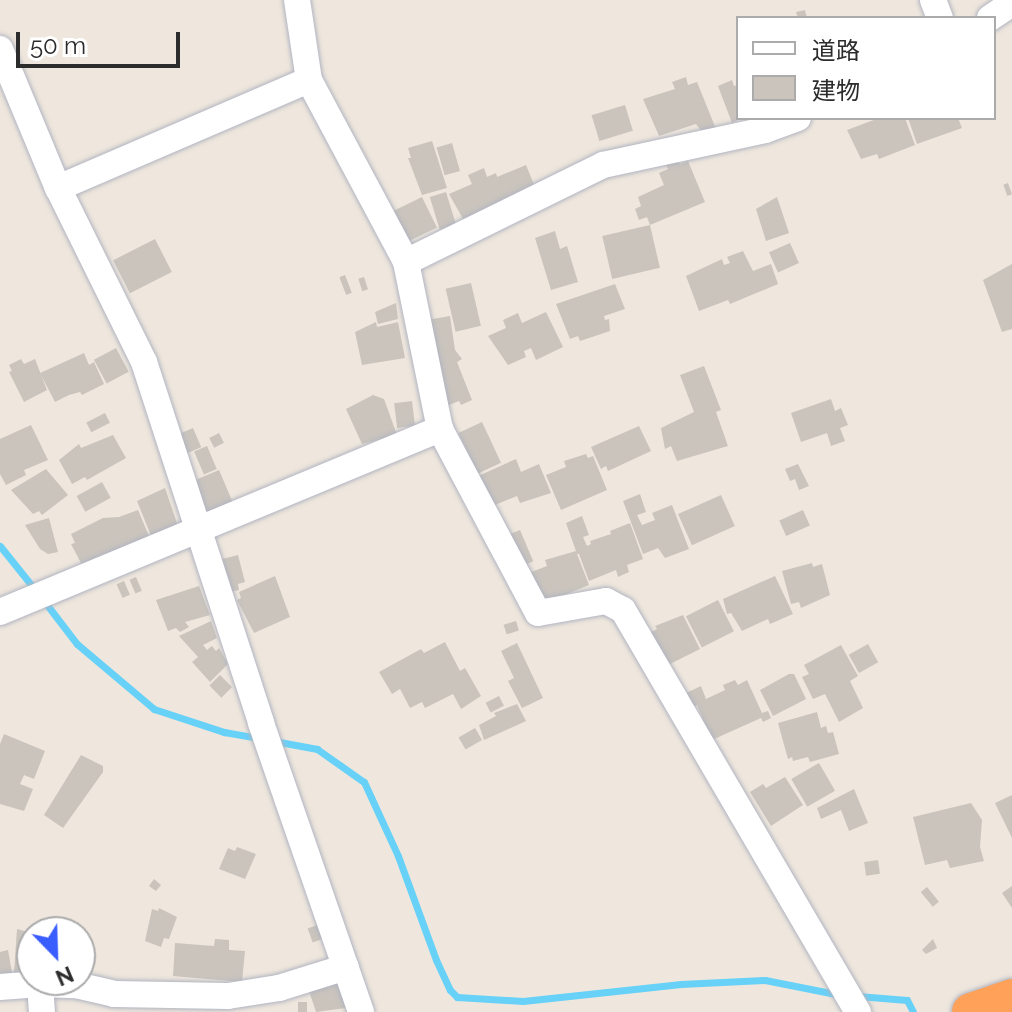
<!DOCTYPE html>
<html>
<head>
<meta charset="utf-8">
<style>
	body { margin:0 }
	#map { position:relative; width:1012px; height:1012px; overflow:hidden; background:#efe7dd; font-family:Raleway,"Noto Sans JP",sans-serif }
	div>[style] { position:absolute }
	.stream>* { height:7px; margin:-3.5px; padding:0 3.5px; transform-origin:3.5px; border-radius:3.5px; background:#68d1f8 }
	.building>* { inset:0; background:#cac4bd; transform-origin:0 0 }
	.roads { filter:drop-shadow(0 0 2px #b1b4c1) drop-shadow(0 0 2px #b1b4c1) }
	.minor>* { height:26px; margin:-13px; padding:0 13px; transform-origin:13px; border-radius:13px; background:#fff }
	.highway>* { height:38px; margin:-19px; padding:0 19px; transform-origin:19px; border-radius:19px; background:#ffa158 }
	span { translate:-50% -50%; white-space:nowrap; text-align:center; line-height:1.15; -webkit-text-stroke:6px #fff; paint-order:stroke }
	.legend { position:absolute; left:736px; top:16px; width:260px; height:104px; box-sizing:border-box; background:#fff; border:2px solid #ababab; margin:0; padding:10px 14px; list-style:none; font-size:24px; color:#2c2c2c }
	.legend li { display:flex; align-items:center; gap:16px; height:40px }
	.legend b { width:40px; border:2px solid #ababab }
	.north { position:absolute; left:16px; top:916px; width:80px; height:80px; box-sizing:border-box; background:#fff; border:2px solid #ababab; border-radius:50%; rotate:157deg; font-size:22px; font-weight:700; line-height:32px; text-align:center; color:#2c2c2c }
	.north::after { content:''; display:block; margin:auto; width:28px; height:36px; background:#3a5dff; clip-path:polygon(50% 0,100% 100%,50% 72%,0 100%) }
	.scale { position:absolute; left:16px; top:32px; width:164px; height:36px; box-sizing:border-box; border:4px solid #2c2c2c; border-top:0; padding-left:10px; font-size:24px; line-height:28px; white-space:nowrap; color:#2c2c2c; -webkit-text-stroke:6px #fff; paint-order:stroke }
</style>
</head>
<body>
<div id="map">
	<div class="stream">
		<i style="left:0;top:546px;width:58px;rotate:51.3deg"></i>
		<i style="left:44px;top:601px;width:54px;rotate:52.5deg"></i>
		<i style="left:77px;top:644px;width:101px;rotate:40.2deg"></i>
		<i style="left:154px;top:709px;width:74px;rotate:18.2deg"></i>
		<i style="left:224px;top:732px;width:39px;rotate:10deg"></i>
		<i style="left:274px;top:741px;width:44px;rotate:10.5deg"></i>
		<i style="left:317px;top:749px;width:57px;rotate:35.1deg"></i>
		<i style="left:364px;top:782px;width:81px;rotate:65.3deg"></i>
		<i style="left:398px;top:856px;width:111px;rotate:69.9deg"></i>
		<i style="left:436px;top:960px;width:33px;rotate:65deg"></i>
		<i style="left:450px;top:990px;width:10px;rotate:45deg"></i>
		<i style="left:457px;top:997px;width:66px;rotate:3.5deg"></i>
		<i style="left:523px;top:1001px;width:159px;rotate:-6.1deg"></i>
		<i style="left:681px;top:984px;width:84px;rotate:-2.7deg"></i>
		<i style="left:765px;top:980px;width:77px;rotate:11.2deg"></i>
		<i style="left:858px;top:996px;width:49px;rotate:4.7deg"></i>
		<i style="left:907px;top:1000px;width:13px;rotate:63deg"></i>
	</div>
	<div class="building">
		<i style="clip-path:polygon(805px 10px,807px 18px,798px 18px,796px 12px)"></i>
		<i style="clip-path:polygon(686px 77px,688px 85px,697px 82px,716px 129px,703px 133px,696px 124px,659px 136px,643px 99px,675px 89px,672px 82px)"></i>
		<i style="clip-path:polygon(732px 80px,734px 86px,738px 85px,738px 120px,732px 123px,718px 86px)"></i>
		<i style="left:625px;top:105px;width:27px;height:35px;rotate:73deg"></i>
		<i style="clip-path:polygon(879px 118px,905px 118px,915px 145px,879px 159px,877px 154px,861px 159px,847px 130px)"></i>
		<i style="clip-path:polygon(908px 118px,958px 118px,962px 128px,917px 144px)"></i>
		<i style="clip-path:polygon(432px 141px,447px 188px,422px 195px,408px 158px,411px 158px,408px 148px)"></i>
		<i style="left:452px;top:143px;width:29px;height:16px;rotate:74deg"></i>
		<i style="clip-path:polygon(677px 160px,680px 164px,688px 161px,705px 202px,650px 225px,647px 217px,639px 220px,635px 209px,641px 206px,638px 197px,664px 185px,659px 173px,668px 169px,665px 163px)"></i>
		<i style="clip-path:polygon(526px 165px,539px 197px,467px 226px,449px 194px,472px 184px,468px 175px,484px 168px,487px 177px,496px 173px,497px 177px)"></i>
		<i style="left:1008px;top:183px;width:12px;height:5px;rotate:70deg"></i>
		<i style="left:446px;top:192px;width:34px;height:17px;rotate:73deg"></i>
		<i style="left:422px;top:197px;width:34px;height:41px;rotate:64deg"></i>
		<i style="clip-path:polygon(777px 197px,789px 233px,766px 241px,756px 209px)"></i>
		<i style="left:650px;top:225px;width:44px;height:49px;rotate:77deg"></i>
		<i style="clip-path:polygon(555px 231px,560px 249px,567px 246px,578px 282px,551px 290px,535px 238px)"></i>
		<i style="left:155px;top:239px;width:37px;height:47px;rotate:63deg"></i>
		<i style="left:790px;top:243px;width:22px;height:23px;rotate:66deg"></i>
		<i style="clip-path:polygon(743px 251px,753px 271px,771px 264px,778px 284px,730px 304px,728px 300px,699px 311px,686px 276px,722px 259px,724px 265px,730px 263px,727px 257px)"></i>
		<i style="clip-path:polygon(1012px 264px,1012px 329px,1002px 332px,983px 280px)"></i>
		<i style="left:345px;top:275px;width:19px;height:6px;rotate:69deg"></i>
		<i style="left:364px;top:277px;width:13px;height:6px;rotate:72deg"></i>
		<i style="left:471px;top:283px;width:44px;height:26px;rotate:77deg"></i>
		<i style="clip-path:polygon(615px 284px,625px 309px,604px 316px,605px 320px,609px 319px,610px 331px,580px 341px,578px 336px,570px 339px,556px 304px)"></i>
		<i style="clip-path:polygon(396px 303px,398px 319px,378px 324px,375px 312px)"></i>
		<i style="clip-path:polygon(546px 312px,563px 347px,536px 360px,531px 348px,524px 351px,526px 357px,508px 365px,488px 336px,506px 328px,503px 320px,518px 313px,522px 323px)"></i>
		<i style="clip-path:polygon(450px 316px,455px 350px,462px 359px,457px 362px,472px 400px,461px 405px,459px 401px,444px 407px,421px 321px)"></i>
		<i style="clip-path:polygon(376px 322px,377px 327px,398px 322px,405px 358px,362px 365px,355px 332px)"></i>
		<i style="left:116px;top:348px;width:27px;height:25px;rotate:62deg"></i>
		<i style="clip-path:polygon(84px 353px,89px 365px,94px 362px,104px 384px,82px 395px,80px 392px,69px 395px,55px 402px,40px 373px)"></i>
		<i style="clip-path:polygon(21px 359px,24px 364px,35px 359px,47px 390px,24px 402px,9px 372px,12px 371px,9px 365px)"></i>
		<i style="clip-path:polygon(704px 366px,721px 410px,716px 412px,728px 446px,677px 461px,671px 446px,665px 449px,661px 428px,694px 412px,680px 375px)"></i>
		<i style="clip-path:polygon(373px 395px,384px 399px,397px 435px,362px 444px,346px 409px)"></i>
		<i style="clip-path:polygon(831px 399px,835px 411px,841px 408px,848px 425px,840px 428px,845px 441px,831px 446px,827px 433px,801px 442px,791px 413px)"></i>
		<i style="left:412px;top:401px;width:25px;height:18px;rotate:83deg"></i>
		<i style="left:105px;top:413px;width:11px;height:21px;rotate:63deg"></i>
		<i style="left:482px;top:422px;width:45px;height:26px;rotate:65deg"></i>
		<i style="clip-path:polygon(31px 425px,48px 460px,24px 470px,26px 475px,6px 485px,0 474px,0 439px)"></i>
		<i style="clip-path:polygon(639px 426px,651px 451px,608px 471px,606px 466px,601px 469px,591px 447px)"></i>
		<i style="left:193px;top:428px;width:21px;height:16px;rotate:67deg"></i>
		<i style="left:219px;top:433px;width:11px;height:11px;rotate:63deg"></i>
		<i style="clip-path:polygon(113px 435px,126px 458px,87px 480px,85px 477px,72px 484px,59px 460px,79px 444px,81px 448px)"></i>
		<i style="left:207px;top:446px;width:25px;height:14px;rotate:67deg"></i>
		<i style="clip-path:polygon(586px 454px,588px 458px,593px 456px,607px 490px,561px 510px,546px 475px,566px 467px,564px 461px)"></i>
		<i style="clip-path:polygon(516px 459px,521px 472px,539px 464px,551px 493px,520px 503px,517px 496px,495px 505px,476px 477px)"></i>
		<i style="clip-path:polygon(798px 464px,809px 486px,799px 490px,795px 479px,790px 481px,785px 469px)"></i>
		<i style="clip-path:polygon(46px 469px,68px 495px,42px 515px,39px 511px,33px 514px,11px 490px)"></i>
		<i style="left:219px;top:470px;width:46px;height:28px;rotate:67deg"></i>
		<i style="left:102px;top:482px;width:18px;height:29px;rotate:61deg"></i>
		<i style="clip-path:polygon(165px 488px,180px 532px,156px 548px,137px 501px)"></i>
		<i style="clip-path:polygon(640px 494px,646px 512px,637px 515px,642px 525px,655px 520px,652px 513px,672px 505px,689px 549px,665px 558px,658px 548px,643px 554px,623px 501px)"></i>
		<i style="left:721px;top:495px;width:34px;height:47px;rotate:66deg"></i>
		<i style="clip-path:polygon(138px 510px,154px 548px,82px 565px,71px 544px,75px 543px,71px 534px,103px 518px,119px 517px)"></i>
		<i style="left:803px;top:510px;width:17px;height:26px;rotate:66deg"></i>
		<i style="clip-path:polygon(582px 516px,589px 535px,583px 537px,587px 546px,591px 544px,590px 541px,611px 534px,610px 531px,630px 523px,643px 559px,627px 565px,629px 572px,618px 577px,616px 570px,589px 581px,579px 554px,577px 554px,589px 585px,545px 603px,526px 574px,547px 566px,545px 560px,576px 551px,566px 523px)"></i>
		<i style="clip-path:polygon(49px 518px,58px 552px,48px 554px,40px 549px,25px 525px)"></i>
		<i style="left:520px;top:530px;width:34px;height:21px;rotate:67deg"></i>
		<i style="clip-path:polygon(238px 555px,245px 582px,238px 584px,239px 590px,231px 592px,222px 559px)"></i>
		<i style="clip-path:polygon(812px 563px,813px 567px,822px 564px,830px 595px,801px 608px,799px 602px,791px 604px,782px 571px)"></i>
		<i style="clip-path:polygon(275px 576px,290px 617px,254px 633px,237px 600px,241px 598px,239px 592px)"></i>
		<i style="clip-path:polygon(775px 576px,793px 614px,770px 624px,768px 619px,742px 631px,731px 613px,727px 614px,723px 599px)"></i>
		<i style="left:136px;top:577px;width:15px;height:7px;rotate:67deg"></i>
		<i style="left:124px;top:581px;width:15px;height:8px;rotate:67deg"></i>
		<i style="clip-path:polygon(199px 586px,210px 615px,185px 622px,189px 627px,180px 632px,176px 628px,168px 631px,156px 600px)"></i>
		<i style="left:718px;top:600px;width:35px;height:36px;rotate:63deg"></i>
		<i style="clip-path:polygon(683px 615px,700px 649px,656px 671px,637px 639px,657px 629px,655px 626px)"></i>
		<i style="clip-path:polygon(211px 621px,217px 638px,203px 645px,207px 650px,212px 646px,216px 651px,219px 648px,228px 664px,210px 682px,192px 662px,198px 657px,179px 636px)"></i>
		<i style="left:516px;top:621px;width:10px;height:13px;rotate:73deg"></i>
		<i style="clip-path:polygon(445px 642px,460px 671px,465px 668px,481px 696px,461px 709px,453px 694px,425px 708px,422px 702px,410px 708px,400px 689px,392px 694px,379px 672px,421px 649px,424px 653px)"></i>
		<i style="clip-path:polygon(517px 643px,543px 698px,522px 708px,508px 681px,514px 678px,501px 651px)"></i>
		<i style="left:868px;top:644px;width:21px;height:22px;rotate:61deg"></i>
		<i style="clip-path:polygon(841px 645px,858px 676px,850px 681px,863px 708px,839px 722px,825px 694px,813px 699px,802px 677px,809px 674px,804px 665px)"></i>
		<i style="clip-path:polygon(789px 674px,794px 674px,806px 699px,773px 716px,760px 690px)"></i>
		<i style="left:220px;top:675px;width:17px;height:15px;rotate:45deg"></i>
		<i style="clip-path:polygon(735px 680px,738px 685px,747px 680px,762px 713px,768px 711px,771px 718px,763px 722px,761px 718px,712px 740px,697px 705px,691px 708px,684px 694px,701px 686px,706px 699px,725px 690px,723px 685px)"></i>
		<i style="left:499px;top:696px;width:11px;height:15px;rotate:63deg"></i>
		<i style="clip-path:polygon(517px 704px,526px 721px,484px 740px,479px 725px,496px 716px,494px 713px)"></i>
		<i style="clip-path:polygon(817px 712px,821px 728px,826px 726px,828px 733px,833px 732px,839px 754px,810px 762px,808px 757px,793px 761px,792px 757px,788px 759px,778px 723px)"></i>
		<i style="left:475px;top:728px;width:14px;height:19px;rotate:60deg"></i>
		<i style="clip-path:polygon(4px 734px,45px 751px,34px 779px,24px 775px,20px 784px,33px 789px,24px 811px,0 804px,0 744px)"></i>
		<i style="clip-path:polygon(81px 755px,103px 766px,103px 772px,63px 828px,44px 815px)"></i>
		<i style="left:819px;top:763px;width:32px;height:32px;rotate:60deg"></i>
		<i style="clip-path:polygon(785px 777px,803px 805px,771px 826px,750px 792px,763px 784px,766px 788px)"></i>
		<i style="clip-path:polygon(854px 789px,868px 823px,849px 831px,841px 810px,821px 819px,817px 808px)"></i>
		<i style="clip-path:polygon(1012px 795px,1012px 838px,995px 803px)"></i>
		<i style="clip-path:polygon(971px 803px,982px 820px,980px 847px,984px 861px,950px 868px,947px 860px,925px 865px,913px 817px)"></i>
		<i style="clip-path:polygon(237px 847px,256px 854px,245px 879px,219px 869px,228px 848px,235px 851px)"></i>
		<i style="left:878px;top:860px;width:14px;height:14px;rotate:82deg"></i>
		<i style="clip-path:polygon(154px 879px,161px 885px,156px 891px,149px 886px)"></i>
		<i style="clip-path:polygon(1012px 886px,1012px 908px,1002px 893px)"></i>
		<i style="left:927px;top:887px;width:19px;height:8px;rotate:51deg"></i>
		<i style="clip-path:polygon(159px 908px,177px 917px,169px 939px,164px 938px,161px 947px,145px 941px,152px 909px,158px 911px)"></i>
		<i style="left:317px;top:925px;width:15px;height:10px;rotate:70deg"></i>
		<i style="clip-path:polygon(17px 929px,32px 933px,32px 973px,14px 973px)"></i>
		<i style="clip-path:polygon(215px 939px,229px 940px,229px 950px,245px 951px,242px 982px,173px 976px,175px 943px,214px 946px)"></i>
		<i style="clip-path:polygon(933px 939px,937px 948px,926px 954px,922px 950px)"></i>
		<i style="clip-path:polygon(8px 950px,12px 973px,0 975px,0 952px)"></i>
		<i style="clip-path:polygon(338px 982px,346px 1008px,316px 1012px,309px 991px)"></i>
		<i style="left:298px;top:1002px;width:9px;height:10px"></i>
	</div>
	<div class="roads">
		<div class="minor">
			<i style="left:297px;top:0;width:81px;rotate:81.5deg"></i>
			<i style="left:933px;top:0;width:19px;rotate:69deg"></i>
			<i style="left:990px;top:18px;width:27px;rotate:-34deg"></i>
			<i style="left:0;top:49px;width:151px;rotate:67.4deg"></i>
			<i style="left:58px;top:188px;width:194px;rotate:63.7deg"></i>
			<i style="left:144px;top:362px;width:379px;rotate:72deg"></i>
			<i style="left:261px;top:723px;width:306px;rotate:70.9deg"></i>
			<i style="left:58px;top:188px;width:273px;rotate:-23.3deg"></i>
			<i style="left:309px;top:80px;width:206px;rotate:61.9deg"></i>
			<i style="left:406px;top:262px;width:170px;rotate:78.5deg"></i>
			<i style="left:440px;top:429px;width:208px;rotate:62deg"></i>
			<i style="left:538px;top:613px;width:69px;rotate:-10deg"></i>
			<i style="left:606px;top:601px;width:19px;rotate:28deg"></i>
			<i style="left:623px;top:610px;width:466px;rotate:59.7deg"></i>
			<i style="left:406px;top:262px;width:220px;rotate:-26.2deg"></i>
			<i style="left:603px;top:165px;width:166px;rotate:-12.2deg"></i>
			<i style="left:765px;top:130px;width:35px;rotate:-20deg"></i>
			<i style="left:0;top:612px;width:477px;rotate:-22.6deg"></i>
			<i style="left:40px;top:984px;width:28px;rotate:86deg"></i>
			<i style="left:0;top:987px;width:40px;rotate:-4.3deg"></i>
			<i style="left:40px;top:984px;width:36px;rotate:2deg"></i>
			<i style="left:76px;top:985px;width:39px;rotate:13deg"></i>
			<i style="left:114px;top:994px;width:114px;rotate:1deg"></i>
			<i style="left:228px;top:996px;width:52px;rotate:-8.9deg"></i>
			<i style="left:279px;top:988px;width:70px;rotate:-17.4deg"></i>
		</div>
		<div class="highway">
			<i style="left:971px;top:1012px;width:43px;rotate:-18.9deg"></i>
		</div>
	</div>
	<ul class="legend">
	<li><b style="height:10px;background:#fff"></b>道路</li>
	<li><b style="height:22px;background:#cac4bd"></b>建物</li>
	</ul>
	<div class="north">N</div>
	<div class="scale">50 m</div>
</div>
</body>
</html>
